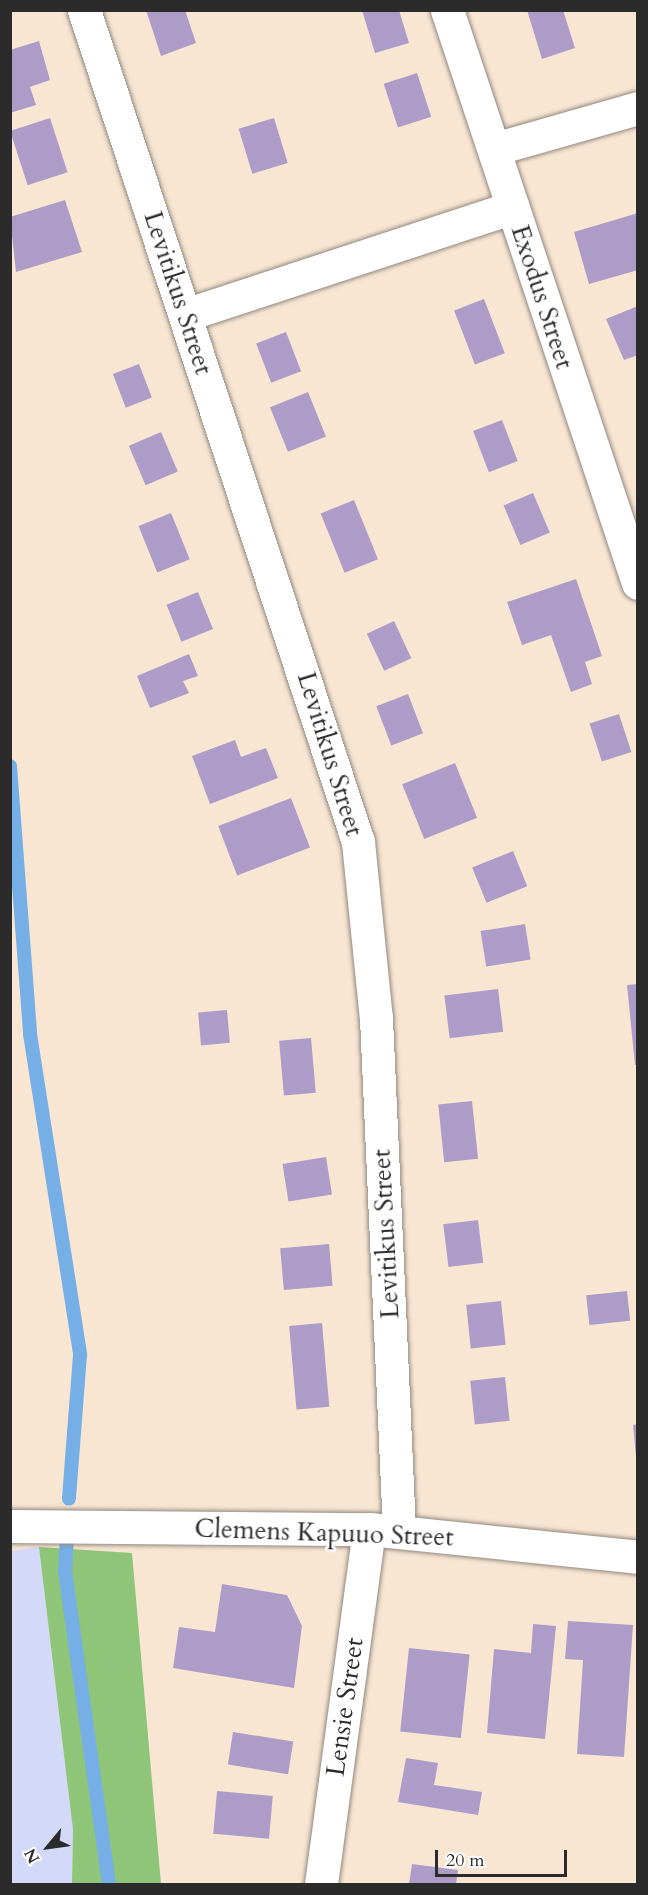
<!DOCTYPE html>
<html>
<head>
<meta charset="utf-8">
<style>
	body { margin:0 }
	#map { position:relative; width:648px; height:1895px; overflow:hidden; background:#f8e6d3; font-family:Cardo,serif }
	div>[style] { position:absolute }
	.built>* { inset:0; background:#d4d8f9 }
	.green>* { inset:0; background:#8ec578 }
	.stream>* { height:14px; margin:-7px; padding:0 7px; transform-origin:7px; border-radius:7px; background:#76afe6 }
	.building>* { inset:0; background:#ad9cc7; transform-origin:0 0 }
	.roads { filter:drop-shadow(0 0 2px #92887f) drop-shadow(0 0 2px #92887f) }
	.minor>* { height:33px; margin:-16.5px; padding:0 16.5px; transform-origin:16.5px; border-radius:16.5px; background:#fff }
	span { translate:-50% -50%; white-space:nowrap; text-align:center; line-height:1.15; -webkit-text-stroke:5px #fff; paint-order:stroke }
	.street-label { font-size:26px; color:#2b2b2b }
	.frame { position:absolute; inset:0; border:12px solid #2b2b2b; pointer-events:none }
	.north { position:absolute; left:18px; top:1817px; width:60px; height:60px; -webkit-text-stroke:4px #fff; paint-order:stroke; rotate:241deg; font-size:16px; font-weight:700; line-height:24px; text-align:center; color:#2b2b2b }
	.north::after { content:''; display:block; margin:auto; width:21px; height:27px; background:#2b2b2b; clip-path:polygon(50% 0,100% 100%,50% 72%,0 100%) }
	.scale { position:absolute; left:435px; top:1850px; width:132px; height:27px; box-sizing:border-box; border:3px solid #2b2b2b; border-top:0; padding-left:8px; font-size:18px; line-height:21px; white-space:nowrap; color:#2b2b2b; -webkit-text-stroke:4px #fff; paint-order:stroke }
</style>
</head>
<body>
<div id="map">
	<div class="built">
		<i style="clip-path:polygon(39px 1547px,73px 1830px,72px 1884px,11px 1884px,10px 1551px)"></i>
	</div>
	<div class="green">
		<i style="clip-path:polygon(39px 1547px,132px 1553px,161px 1884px,72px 1884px,73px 1830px)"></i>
	</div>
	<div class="stream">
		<i style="left:10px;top:766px;width:269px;rotate:85.7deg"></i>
		<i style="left:30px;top:1034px;width:325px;rotate:81.1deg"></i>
		<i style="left:80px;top:1355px;width:144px;rotate:94.4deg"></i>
		<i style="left:67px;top:1535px;width:36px;rotate:93deg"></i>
		<i style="left:65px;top:1571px;width:316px;rotate:82deg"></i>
	</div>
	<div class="building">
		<i style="clip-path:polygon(146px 10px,185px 10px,196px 43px,161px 56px)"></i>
		<i style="clip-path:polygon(362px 10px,399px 10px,409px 43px,375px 53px)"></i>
		<i style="clip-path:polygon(527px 10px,563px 10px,575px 48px,542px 59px)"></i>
		<i style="clip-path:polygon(39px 41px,50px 80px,30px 87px,36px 105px,10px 113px,10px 50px)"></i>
		<i style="left:417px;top:73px;width:46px;height:35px;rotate:72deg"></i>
		<i style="left:50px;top:118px;width:57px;height:42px;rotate:72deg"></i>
		<i style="left:274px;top:118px;width:47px;height:37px;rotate:73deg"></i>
		<i style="clip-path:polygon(65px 200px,82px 252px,16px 272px,10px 217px)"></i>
		<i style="clip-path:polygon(638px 213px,638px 270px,589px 284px,574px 232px)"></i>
		<i style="left:484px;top:299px;width:58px;height:32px;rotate:69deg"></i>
		<i style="clip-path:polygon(638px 306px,638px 355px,624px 360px,606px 319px)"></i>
		<i style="left:286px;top:332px;width:42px;height:32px;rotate:69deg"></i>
		<i style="left:139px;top:364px;width:36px;height:28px;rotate:69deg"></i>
		<i style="left:308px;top:392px;width:48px;height:41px;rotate:68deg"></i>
		<i style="left:502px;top:420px;width:44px;height:31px;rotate:69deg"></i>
		<i style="left:161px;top:432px;width:43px;height:35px;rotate:67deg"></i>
		<i style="left:533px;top:493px;width:43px;height:32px;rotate:67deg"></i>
		<i style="left:354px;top:500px;width:64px;height:36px;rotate:68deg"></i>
		<i style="left:171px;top:513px;width:50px;height:35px;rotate:68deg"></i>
		<i style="clip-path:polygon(576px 579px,602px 656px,585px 662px,592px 684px,571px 692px,551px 635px,522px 645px,507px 602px)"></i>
		<i style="left:198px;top:592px;width:40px;height:34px;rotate:68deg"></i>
		<i style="left:394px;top:621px;width:41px;height:30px;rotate:65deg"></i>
		<i style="clip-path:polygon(189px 654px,198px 676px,183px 681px,189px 693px,150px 708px,137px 676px)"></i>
		<i style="left:408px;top:694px;width:42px;height:34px;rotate:69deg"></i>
		<i style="left:619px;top:714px;width:40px;height:31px;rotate:72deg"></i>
		<i style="clip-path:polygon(235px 740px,241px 757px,266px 748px,278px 778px,210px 804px,192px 756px)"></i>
		<i style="left:455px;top:763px;width:59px;height:57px;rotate:68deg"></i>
		<i style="left:291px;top:798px;width:53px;height:78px;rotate:69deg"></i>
		<i style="left:513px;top:851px;width:38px;height:44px;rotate:68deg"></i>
		<i style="left:525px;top:924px;width:36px;height:45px;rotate:81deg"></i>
		<i style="clip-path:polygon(638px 984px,638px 1064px,635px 1065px,627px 985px)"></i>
		<i style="left:498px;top:989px;width:43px;height:54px;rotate:83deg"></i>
		<i style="left:227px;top:1010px;width:33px;height:29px;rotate:85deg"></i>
		<i style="left:311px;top:1038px;width:55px;height:32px;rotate:85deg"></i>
		<i style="left:472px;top:1101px;width:58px;height:34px;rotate:84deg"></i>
		<i style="left:326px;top:1157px;width:38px;height:44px;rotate:81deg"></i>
		<i style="left:478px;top:1220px;width:43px;height:35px;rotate:83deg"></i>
		<i style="left:329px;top:1244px;width:42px;height:49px;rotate:85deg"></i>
		<i style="left:627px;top:1291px;width:30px;height:41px;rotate:84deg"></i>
		<i style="left:501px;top:1301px;width:44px;height:35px;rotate:84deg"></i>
		<i style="left:322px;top:1323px;width:84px;height:33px;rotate:85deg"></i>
		<i style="left:505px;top:1377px;width:44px;height:35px;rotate:84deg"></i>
		<i style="clip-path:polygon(638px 1424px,638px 1457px,636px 1457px,633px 1425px)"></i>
		<i style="clip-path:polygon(222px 1584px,287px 1595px,302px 1626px,294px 1688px,173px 1668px,179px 1627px,215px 1632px)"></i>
		<i style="clip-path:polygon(568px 1621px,633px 1625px,624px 1757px,577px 1754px,583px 1660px,565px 1659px)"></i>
		<i style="clip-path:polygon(533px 1624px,556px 1626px,545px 1739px,487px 1733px,494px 1649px,531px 1653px)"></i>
		<i style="left:409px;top:1648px;width:61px;height:84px;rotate:6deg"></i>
		<i style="left:233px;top:1732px;width:61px;height:33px;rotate:9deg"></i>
		<i style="clip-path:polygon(406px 1758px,438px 1763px,434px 1785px,482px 1792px,478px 1815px,398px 1802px)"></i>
		<i style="left:217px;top:1791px;width:56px;height:43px;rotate:5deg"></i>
		<i style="clip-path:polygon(412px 1864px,458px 1870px,456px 1884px,409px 1884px)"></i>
	</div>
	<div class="roads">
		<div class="minor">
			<i style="left:84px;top:10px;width:876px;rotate:71.77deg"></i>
			<i style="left:358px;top:842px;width:177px;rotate:84.2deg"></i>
			<i style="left:376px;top:1018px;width:514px;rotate:87.43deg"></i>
			<i style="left:447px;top:10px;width:604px;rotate:71.57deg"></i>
			<i style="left:494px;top:149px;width:150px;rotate:-15.9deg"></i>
			<i style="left:185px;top:315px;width:345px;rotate:-18.2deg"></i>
			<i style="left:10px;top:1526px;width:359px;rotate:0.5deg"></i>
			<i style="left:369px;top:1529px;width:270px;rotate:5.9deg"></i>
			<i style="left:321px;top:1884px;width:358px;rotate:-82.3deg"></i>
		</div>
	</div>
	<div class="street-label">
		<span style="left:178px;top:293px;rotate:72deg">Levitikus Street</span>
		<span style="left:542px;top:297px;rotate:72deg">Exodus Street</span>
		<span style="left:330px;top:754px;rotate:73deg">Levitikus Street</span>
		<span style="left:386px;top:1234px;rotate:-93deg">Levitikus Street</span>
		<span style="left:324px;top:1533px;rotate:2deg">Clemens Kapuuo Street</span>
		<span style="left:345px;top:1707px;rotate:-82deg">Lensie Street</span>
	</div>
	<div class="frame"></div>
	<div class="north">N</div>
	<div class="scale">20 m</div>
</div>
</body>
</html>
